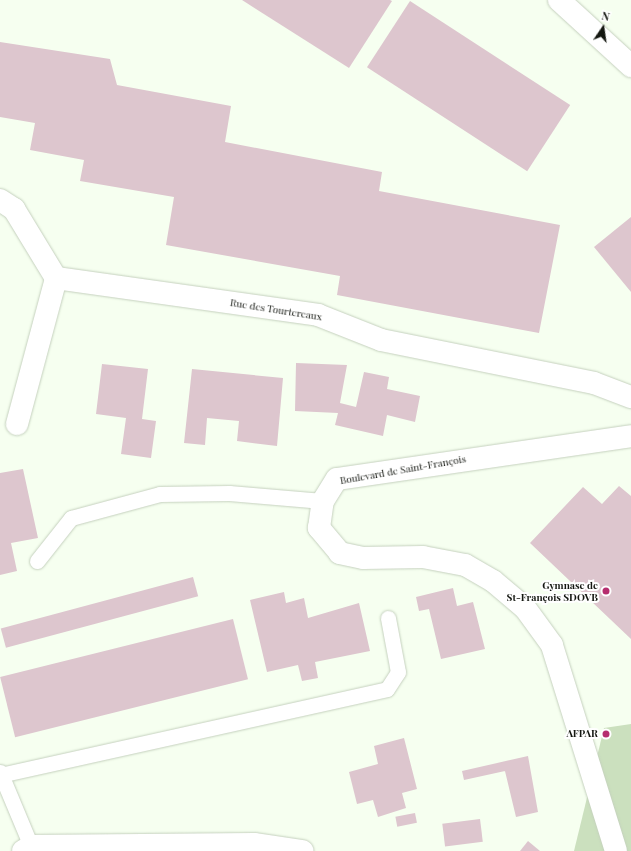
<!DOCTYPE html>
<html>
<head>
<meta charset="utf-8">
<style>
	body { margin:0 }
	#map { position:relative; width:631px; height:851px; overflow:hidden; background:#f6fff0; font-family:"Playfair Display",serif }
	div>[style] { position:absolute }
	.green>* { inset:0; background:#cbe0be }
	.building>* { inset:0; background:#ddc6ce; transform-origin:0 0 }
	.roads { filter:drop-shadow(0 0 1px #c5d1be) drop-shadow(0 0 1px #c5d1be) }
	.lane>* { height:15px; margin:-7.5px; padding:0 7.5px; transform-origin:7.5px; border-radius:7.5px; background:#fff }
	.street>* { height:22px; margin:-11px; padding:0 11px; transform-origin:11px; border-radius:11px; background:#fff }
	.secondary>* { height:22px; margin:-11px; padding:0 11px; transform-origin:11px; border-radius:11px; background:#fff }
	.dots>* { width:11px; height:11px; translate:-50% -50%; box-sizing:border-box; border:2px solid #fff; border-radius:50% }
	span { translate:-50% -50%; white-space:nowrap; text-align:center; line-height:1.15; -webkit-text-stroke:4px #fff; paint-order:stroke }
	.street-label { font-size:10px; color:#141711 }
	.poi-label { font-size:10px; color:#141711; font-weight:700 }
	.right { translate:-100% -50%; text-align:right }
	.north { position:absolute; left:583px; top:8px; width:40px; height:40px; -webkit-text-stroke:3px #fff; paint-order:stroke; rotate:13deg; font-size:11px; font-weight:700; line-height:16px; text-align:center; color:#141711 }
	.north::after { content:''; display:block; margin:auto; width:14px; height:18px; background:#141711; clip-path:polygon(50% 0,100% 100%,50% 72%,0 100%) }
</style>
</head>
<body>
<div id="map">
	<div class="green">
		<i style="clip-path:polygon(631px 724px,631px 851px,574px 851px,604px 728px)"></i>
	</div>
	<div class="building">
		<i style="clip-path:polygon(242px 0,390px 0,392px 1px,349px 68px)"></i>
		<i style="left:410px;top:1px;width:191px;height:79px;rotate:33deg"></i>
		<i style="clip-path:polygon(0 42px,110px 59px,117px 85px,231px 106px,225px 142px,382px 172px,379px 191px,560px 225px,539px 333px,337px 295px,340px 276px,166px 245px,174px 197px,80px 181px,84px 160px,30px 150px,35px 123px,0 117px)"></i>
		<i style="clip-path:polygon(631px 217px,631px 292px,594px 247px)"></i>
		<i style="clip-path:polygon(296px 363px,347px 365px,340px 403px,356px 407px,364px 372px,389px 377px,387px 389px,420px 396px,415px 422px,387px 415px,383px 436px,335px 425px,338px 413px,295px 411px)"></i>
		<i style="clip-path:polygon(102px 364px,148px 369px,142px 419px,156px 421px,151px 458px,121px 454px,126px 418px,96px 414px)"></i>
		<i style="clip-path:polygon(192px 369px,283px 378px,277px 446px,237px 441px,239px 421px,207px 418px,205px 445px,184px 443px)"></i>
		<i style="clip-path:polygon(23px 469px,38px 538px,11px 543px,17px 571px,0 575px,0 473px)"></i>
		<i style="clip-path:polygon(619px 486px,631px 496px,631px 639px,530px 543px,583px 487px,602px 504px)"></i>
		<i style="left:193px;top:577px;width:20px;height:199px;rotate:75deg"></i>
		<i style="clip-path:polygon(453px 588px,457px 606px,473px 602px,485px 649px,441px 659px,429px 609px,419px 611px,416px 597px)"></i>
		<i style="clip-path:polygon(284px 592px,286px 603px,304px 598px,308px 618px,359px 603px,370px 651px,315px 662px,318px 678px,302px 681px,298px 665px,267px 672px,250px 600px)"></i>
		<i style="left:233px;top:619px;width:62px;height:240px;rotate:76deg"></i>
		<i style="clip-path:polygon(404px 738px,417px 789px,402px 793px,406px 808px,378px 817px,373px 800px,357px 804px,349px 772px,378px 764px,374px 746px)"></i>
		<i style="clip-path:polygon(528px 756px,538px 812px,516px 817px,504px 767px,505px 771px,464px 780px,462px 771px)"></i>
		<i style="left:415px;top:813px;width:10px;height:20px;rotate:79deg"></i>
		<i style="left:480px;top:819px;width:23px;height:38px;rotate:83deg"></i>
		<i style="clip-path:polygon(528px 841px,540px 851px,520px 851px)"></i>
	</div>
	<div class="roads">
		<div class="lane">
			<i style="left:37px;top:561px;width:55px;rotate:-51.7deg"></i>
			<i style="left:71px;top:518px;width:92px;rotate:-15.1deg"></i>
			<i style="left:160px;top:494px;width:69px;rotate:-0.8deg"></i>
			<i style="left:229px;top:493px;width:94px;rotate:4.9deg"></i>
			<i style="left:0;top:772px;width:80px;rotate:67.3deg"></i>
			<i style="left:0;top:775px;width:396px;rotate:-12.5deg"></i>
			<i style="left:387px;top:689px;width:20px;rotate:-57deg"></i>
			<i style="left:398px;top:672px;width:55px;rotate:-100.5deg"></i>
		</div>
		<div class="street">
			<i style="left:0;top:200px;width:17px;rotate:33deg"></i>
			<i style="left:14px;top:209px;width:81px;rotate:58.7deg"></i>
			<i style="left:56px;top:278px;width:265px;rotate:8deg"></i>
			<i style="left:318px;top:315px;width:68px;rotate:21.6deg"></i>
			<i style="left:381px;top:340px;width:217px;rotate:11.4deg"></i>
			<i style="left:594px;top:383px;width:40px;rotate:21deg"></i>
			<i style="left:17px;top:424px;width:151px;rotate:-75deg"></i>
		</div>
		<div class="secondary">
			<i style="left:559px;top:0;width:98px;rotate:42.5deg"></i>
			<i style="left:23px;top:851px;width:9px;rotate:-32deg"></i>
			<i style="left:31px;top:846px;width:223px;rotate:-0.5deg"></i>
			<i style="left:254px;top:844px;width:49px;rotate:8.3deg"></i>
			<i style="left:616px;top:851px;width:216px;rotate:-107.3deg"></i>
			<i style="left:552px;top:645px;width:46px;rotate:-126.1deg"></i>
			<i style="left:525px;top:608px;width:42px;rotate:-139.8deg"></i>
			<i style="left:493px;top:581px;width:32px;rotate:-150deg"></i>
			<i style="left:465px;top:565px;width:43px;rotate:-169.2deg"></i>
			<i style="left:423px;top:557px;width:60px;rotate:179deg"></i>
			<i style="left:363px;top:558px;width:24px;rotate:-168deg"></i>
			<i style="left:340px;top:553px;width:33px;rotate:-130deg"></i>
			<i style="left:319px;top:528px;width:27px;rotate:-82deg"></i>
			<i style="left:323px;top:501px;width:26px;rotate:-58deg"></i>
			<i style="left:337px;top:479px;width:297px;rotate:-8.3deg"></i>
		</div>
	</div>
	<div class="dots">
		<i style="left:606px;top:591px;background:#b62e6f"></i>
		<i style="left:606px;top:734px;background:#b62e6f"></i>
	</div>
	<div class="street-label">
		<span style="left:276px;top:310px;rotate:9deg">Rue des Tourtereaux</span>
		<span style="left:403px;top:470px;rotate:-10deg">Boulevard de Saint-François</span>
	</div>
	<div class="poi-label">
		<span class="right" style="left:598px;top:591px">Gymnase de<br>St-François SDOVB</span>
		<span class="right" style="left:598px;top:734px">AFPAR</span>
	</div>
	<div class="north">N</div>
</div>
</body>
</html>
